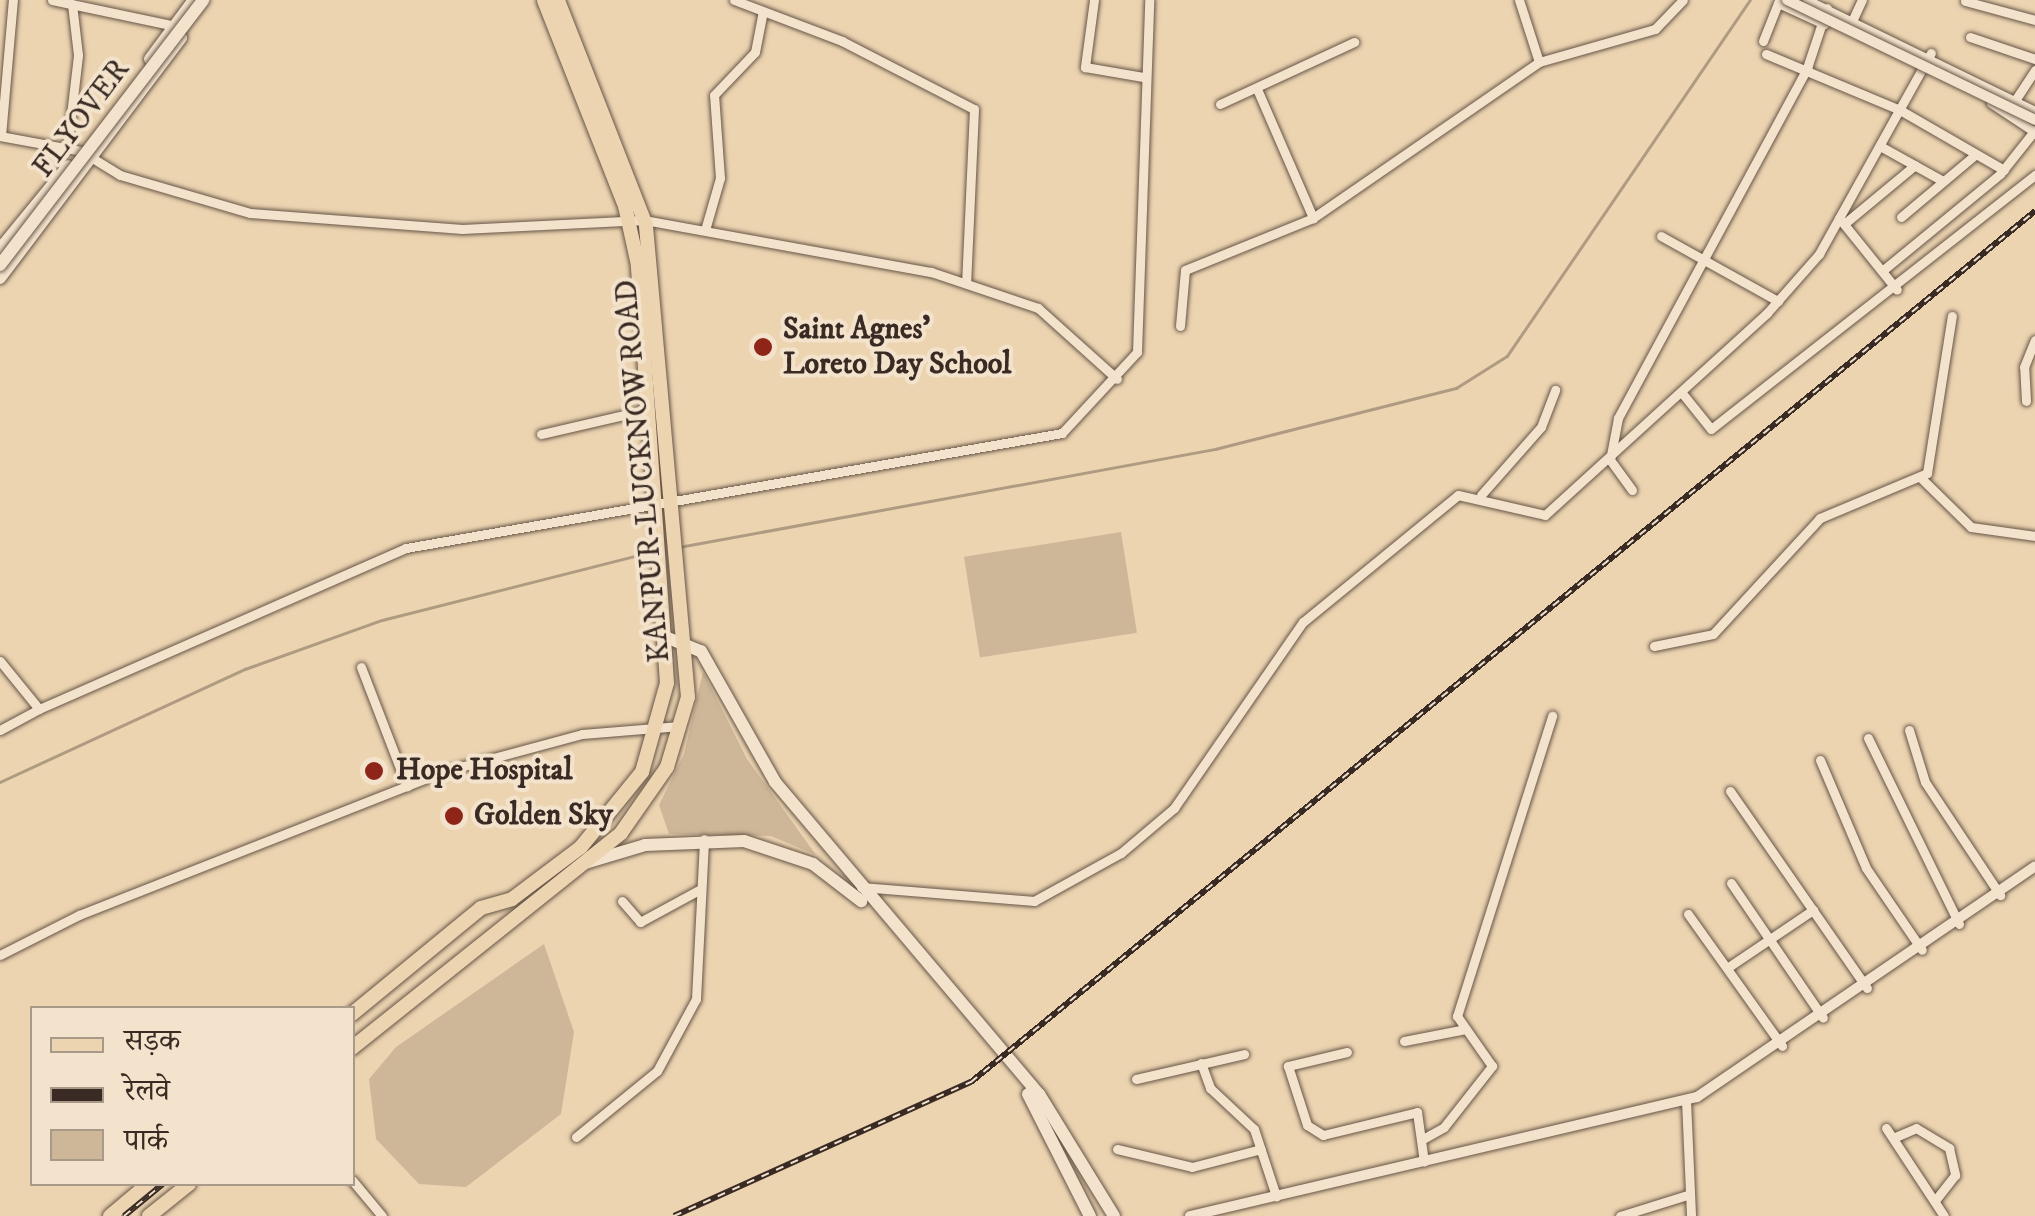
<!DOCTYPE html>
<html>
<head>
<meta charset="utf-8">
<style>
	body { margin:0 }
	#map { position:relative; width:2035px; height:1216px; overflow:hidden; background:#ecd4b1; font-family:"IM FELL DW Pica","Noto Serif Devanagari",serif }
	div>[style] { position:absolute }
	.green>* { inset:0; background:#ceb799; transform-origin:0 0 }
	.stream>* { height:2.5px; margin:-1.25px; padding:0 1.25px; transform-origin:1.25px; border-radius:1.25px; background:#af9b81 }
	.roads { filter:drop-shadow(0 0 2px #665547) drop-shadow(0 0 2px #665547) }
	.minor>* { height:9px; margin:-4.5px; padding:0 4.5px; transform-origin:4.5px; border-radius:4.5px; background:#f3e3cc }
	.tertiary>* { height:10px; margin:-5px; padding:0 5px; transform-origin:5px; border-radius:5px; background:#f3e3cc }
	.secondary>* { height:12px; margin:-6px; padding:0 6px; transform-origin:6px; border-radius:6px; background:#f3e3cc }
	.primary>* { height:14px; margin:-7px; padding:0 7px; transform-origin:7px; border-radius:7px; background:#ecd4b1 }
	.rail>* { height:6px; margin-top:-3px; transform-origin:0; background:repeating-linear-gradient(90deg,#f3e3cc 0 8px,#392b24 0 16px); box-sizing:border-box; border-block:2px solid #392b24 }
	.bridges { filter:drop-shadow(0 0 2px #665547) drop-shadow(0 0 2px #665547) }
	.tertiary-bridge>* { height:10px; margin:-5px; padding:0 5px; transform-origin:5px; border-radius:5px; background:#f3e3cc }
	.secondary-bridge>* { height:12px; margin:-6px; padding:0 6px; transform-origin:6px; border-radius:6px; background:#f3e3cc }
	.dots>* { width:28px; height:28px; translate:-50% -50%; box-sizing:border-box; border:5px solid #f3e3cc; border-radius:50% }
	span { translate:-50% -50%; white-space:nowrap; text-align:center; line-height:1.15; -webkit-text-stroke:8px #f3e3cc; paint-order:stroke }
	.street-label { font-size:30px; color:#392b24 }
	.poi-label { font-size:30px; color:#392b24; font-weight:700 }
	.left { translate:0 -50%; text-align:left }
	.legend { position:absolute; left:30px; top:1006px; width:325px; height:180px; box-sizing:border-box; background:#f3e3cc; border:2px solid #a99989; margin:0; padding:12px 18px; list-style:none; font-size:30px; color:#392b24 }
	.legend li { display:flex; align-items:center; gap:20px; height:50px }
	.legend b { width:50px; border:2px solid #a99989 }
</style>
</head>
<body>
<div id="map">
	<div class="green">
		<i style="left:1121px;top:532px;width:102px;height:159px;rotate:81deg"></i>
		<i style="clip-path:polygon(703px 672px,747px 759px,816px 855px,771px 836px,669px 834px,659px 805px,684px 754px)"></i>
		<i style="clip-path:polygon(544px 944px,574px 1032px,561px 1114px,466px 1187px,419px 1184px,376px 1139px,369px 1079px,396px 1047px)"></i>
	</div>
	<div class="stream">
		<i style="left:679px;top:547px;width:545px;rotate:-10.36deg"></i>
		<i style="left:1215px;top:449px;width:249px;rotate:-14.2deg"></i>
		<i style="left:1456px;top:388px;width:60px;rotate:-32.1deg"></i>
		<i style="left:1507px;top:356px;width:431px;rotate:-55.7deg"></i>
		<i style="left:0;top:782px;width:270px;rotate:-24.8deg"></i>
		<i style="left:245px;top:669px;width:145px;rotate:-19.7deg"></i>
		<i style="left:382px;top:620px;width:277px;rotate:-14.2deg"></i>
	</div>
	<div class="roads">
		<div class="minor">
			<i style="left:52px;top:0;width:131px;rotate:11.9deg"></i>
			<i style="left:734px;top:0;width:116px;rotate:20.8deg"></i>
			<i style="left:842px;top:41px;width:148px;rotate:27.3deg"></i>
			<i style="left:974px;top:109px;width:173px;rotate:92.6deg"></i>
			<i style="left:1094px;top:0;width:68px;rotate:97.7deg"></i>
			<i style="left:1085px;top:67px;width:59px;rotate:9.8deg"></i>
			<i style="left:1519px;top:0;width:65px;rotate:72.1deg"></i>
			<i style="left:1807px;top:0;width:254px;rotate:26deg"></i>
			<i style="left:1965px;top:1px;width:73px;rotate:15.2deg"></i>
			<i style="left:1853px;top:19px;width:21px;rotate:-65deg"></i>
			<i style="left:1970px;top:37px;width:69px;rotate:18.7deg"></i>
			<i style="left:1763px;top:41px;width:41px;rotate:-68.5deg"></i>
			<i style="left:1778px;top:3px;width:51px;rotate:24.5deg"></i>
			<i style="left:1766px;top:54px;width:145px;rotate:22.7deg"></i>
			<i style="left:1900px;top:110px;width:120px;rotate:30deg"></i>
			<i style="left:1257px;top:89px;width:141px;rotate:66.5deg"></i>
			<i style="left:1991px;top:103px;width:53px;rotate:33.4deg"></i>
			<i style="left:1220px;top:104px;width:148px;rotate:-24.8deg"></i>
			<i style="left:2012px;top:105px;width:42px;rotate:-56.7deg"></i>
			<i style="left:0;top:136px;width:82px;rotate:10.5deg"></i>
			<i style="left:81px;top:151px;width:46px;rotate:31.6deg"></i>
			<i style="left:120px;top:175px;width:135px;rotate:16.3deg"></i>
			<i style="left:250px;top:213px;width:213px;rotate:4.3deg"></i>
			<i style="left:462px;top:229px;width:182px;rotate:-2.8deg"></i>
			<i style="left:644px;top:220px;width:292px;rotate:10.3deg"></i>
			<i style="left:931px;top:272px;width:113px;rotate:18.6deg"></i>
			<i style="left:1038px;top:308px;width:106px;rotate:41.9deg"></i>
			<i style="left:1px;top:136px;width:137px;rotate:-85deg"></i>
			<i style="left:1880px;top:146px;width:72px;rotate:29.1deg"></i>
			<i style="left:67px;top:149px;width:95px;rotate:-83.3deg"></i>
			<i style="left:78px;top:55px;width:51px;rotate:-96.7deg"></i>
			<i style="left:1901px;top:217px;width:97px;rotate:-40deg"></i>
			<i style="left:1839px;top:218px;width:92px;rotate:51.1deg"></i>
			<i style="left:1844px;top:224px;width:92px;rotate:-39.7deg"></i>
			<i style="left:705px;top:230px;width:54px;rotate:-73.9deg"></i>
			<i style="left:720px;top:178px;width:83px;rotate:-94.1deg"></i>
			<i style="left:714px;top:95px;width:59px;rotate:-46.4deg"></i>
			<i style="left:755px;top:52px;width:38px;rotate:-79deg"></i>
			<i style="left:1661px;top:236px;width:134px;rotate:29.1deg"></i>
			<i style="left:1882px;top:271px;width:153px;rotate:-39.4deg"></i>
			<i style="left:2000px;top:174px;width:56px;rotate:-51.5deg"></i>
			<i style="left:1180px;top:326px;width:56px;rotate:-84.9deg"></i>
			<i style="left:1185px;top:270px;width:138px;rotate:-22.1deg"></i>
			<i style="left:1313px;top:218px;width:275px;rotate:-34.6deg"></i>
			<i style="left:1539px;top:62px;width:121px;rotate:-15.9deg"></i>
			<i style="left:1655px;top:29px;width:40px;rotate:-46deg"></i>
			<i style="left:1682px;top:393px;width:46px;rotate:51.1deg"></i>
			<i style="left:1711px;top:429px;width:412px;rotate:-38.1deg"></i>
			<i style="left:2026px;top:401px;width:34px;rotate:-93deg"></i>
			<i style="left:2024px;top:367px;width:29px;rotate:-68deg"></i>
			<i style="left:541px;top:434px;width:111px;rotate:-13deg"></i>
			<i style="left:1921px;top:478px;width:70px;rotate:44.4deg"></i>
			<i style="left:1971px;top:527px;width:65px;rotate:8deg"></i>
			<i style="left:1632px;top:490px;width:37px;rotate:-126deg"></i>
			<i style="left:1610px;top:460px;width:43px;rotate:-79.2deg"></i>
			<i style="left:1618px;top:418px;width:398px;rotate:-61.6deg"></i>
			<i style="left:1807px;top:68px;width:63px;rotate:-71.6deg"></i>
			<i style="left:1481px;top:495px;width:91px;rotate:-48.6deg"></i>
			<i style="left:1541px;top:427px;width:40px;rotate:-69deg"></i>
			<i style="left:1654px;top:646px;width:60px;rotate:-11.5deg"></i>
			<i style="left:1713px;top:634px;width:158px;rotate:-47.3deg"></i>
			<i style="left:1820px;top:518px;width:116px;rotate:-22.8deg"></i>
			<i style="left:1927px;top:473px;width:159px;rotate:-81deg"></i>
			<i style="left:0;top:661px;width:62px;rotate:50.9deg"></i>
			<i style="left:39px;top:709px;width:401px;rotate:-23.7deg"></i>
			<i style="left:406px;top:548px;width:666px;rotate:-9.94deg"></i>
			<i style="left:1062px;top:433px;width:110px;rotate:-47.2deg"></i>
			<i style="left:1137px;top:352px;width:352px;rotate:-88deg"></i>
			<i style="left:361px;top:667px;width:128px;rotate:68.9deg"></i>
			<i style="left:0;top:730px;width:44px;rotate:-28.3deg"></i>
			<i style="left:1909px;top:730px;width:54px;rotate:72.9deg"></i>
			<i style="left:1925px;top:782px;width:136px;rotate:56.4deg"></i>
			<i style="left:1868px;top:738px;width:207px;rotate:63.9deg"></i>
			<i style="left:1820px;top:760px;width:117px;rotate:66.9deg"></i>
			<i style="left:1866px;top:868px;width:99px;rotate:55.7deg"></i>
			<i style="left:1730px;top:791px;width:240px;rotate:55.2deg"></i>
			<i style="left:1731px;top:883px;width:163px;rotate:55.7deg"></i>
			<i style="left:861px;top:887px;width:174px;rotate:4.6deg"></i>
			<i style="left:1034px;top:901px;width:99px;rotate:-28.9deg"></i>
			<i style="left:1121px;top:853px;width:70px;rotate:-40.3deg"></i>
			<i style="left:1174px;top:808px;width:226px;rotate:-55.3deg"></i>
			<i style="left:1303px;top:622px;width:200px;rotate:-39.3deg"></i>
			<i style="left:1458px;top:495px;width:89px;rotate:12.9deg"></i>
			<i style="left:1545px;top:515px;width:300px;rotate:-42.3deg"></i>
			<i style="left:1767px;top:313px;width:79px;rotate:-48.6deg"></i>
			<i style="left:1819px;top:254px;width:230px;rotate:-60.9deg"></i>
			<i style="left:622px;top:901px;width:28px;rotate:49deg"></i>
			<i style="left:640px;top:922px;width:67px;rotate:-28.5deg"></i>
			<i style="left:1688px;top:914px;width:162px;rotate:54.5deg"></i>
			<i style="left:0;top:955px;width:89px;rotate:-26.9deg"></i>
			<i style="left:79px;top:915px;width:393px;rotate:-21.5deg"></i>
			<i style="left:445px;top:771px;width:142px;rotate:-15.1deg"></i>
			<i style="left:582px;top:734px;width:98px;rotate:-4.7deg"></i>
			<i style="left:1727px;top:968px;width:104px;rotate:-34deg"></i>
			<i style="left:1404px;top:1041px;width:63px;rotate:-11deg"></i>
			<i style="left:1347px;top:1052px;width:61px;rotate:166.7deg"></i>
			<i style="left:1288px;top:1066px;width:62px;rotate:72.1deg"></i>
			<i style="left:1307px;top:1125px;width:19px;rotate:32deg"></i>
			<i style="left:1323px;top:1135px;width:97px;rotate:-13.7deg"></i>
			<i style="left:1417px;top:1112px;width:50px;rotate:82deg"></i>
			<i style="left:1201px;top:1063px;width:27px;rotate:70deg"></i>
			<i style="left:1210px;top:1088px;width:60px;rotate:43deg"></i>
			<i style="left:1254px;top:1129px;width:71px;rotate:71.8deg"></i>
			<i style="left:1136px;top:1079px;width:111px;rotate:-13deg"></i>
			<i style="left:1686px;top:1100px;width:116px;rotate:87.5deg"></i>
			<i style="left:1886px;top:1128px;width:105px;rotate:56.6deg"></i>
			<i style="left:576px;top:1137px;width:104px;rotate:-39.2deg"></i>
			<i style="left:657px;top:1071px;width:82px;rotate:-61.6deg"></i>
			<i style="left:696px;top:999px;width:160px;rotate:-87.1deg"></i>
			<i style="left:1893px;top:1138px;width:25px;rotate:-23deg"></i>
			<i style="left:1916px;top:1128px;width:39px;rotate:31deg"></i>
			<i style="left:1949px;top:1148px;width:28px;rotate:77deg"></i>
			<i style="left:1955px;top:1175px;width:33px;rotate:128deg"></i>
			<i style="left:1421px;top:1140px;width:26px;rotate:-29deg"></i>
			<i style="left:1444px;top:1127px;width:78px;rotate:-51.8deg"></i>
			<i style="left:1492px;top:1066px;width:61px;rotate:-125deg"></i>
			<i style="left:1457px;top:1016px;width:315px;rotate:-72.4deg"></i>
			<i style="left:1117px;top:1149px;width:77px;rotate:13.5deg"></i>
			<i style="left:1192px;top:1167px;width:71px;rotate:-14.6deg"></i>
			<i style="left:352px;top:1180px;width:47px;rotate:50.2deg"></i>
			<i style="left:1620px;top:1216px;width:73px;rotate:-17.4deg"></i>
		</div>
		<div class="tertiary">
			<i style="left:1190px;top:1216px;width:521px;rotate:-13.21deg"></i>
			<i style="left:1697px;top:1097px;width:409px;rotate:-34.3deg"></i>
		</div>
		<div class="secondary">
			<i style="left:150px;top:59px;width:74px;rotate:-53.3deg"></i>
			<i style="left:0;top:249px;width:107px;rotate:-50.7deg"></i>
			<i style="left:0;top:278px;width:301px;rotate:-53deg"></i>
			<i style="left:668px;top:638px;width:35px;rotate:22deg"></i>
			<i style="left:701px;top:651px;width:150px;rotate:60.5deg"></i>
			<i style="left:775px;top:782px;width:409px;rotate:49.8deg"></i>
			<i style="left:1039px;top:1094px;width:143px;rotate:58.4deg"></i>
			<i style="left:585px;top:863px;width:63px;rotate:-16.7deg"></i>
			<i style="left:645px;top:845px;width:99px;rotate:-2.3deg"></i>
			<i style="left:744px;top:841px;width:73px;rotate:18.4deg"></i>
			<i style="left:813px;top:864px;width:61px;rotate:37.6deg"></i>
			<i style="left:1028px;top:1094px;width:137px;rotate:63.1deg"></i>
		</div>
		<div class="primary">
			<i style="left:352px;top:1014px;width:167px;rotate:-39.4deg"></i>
			<i style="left:481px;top:908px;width:32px;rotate:-16deg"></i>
			<i style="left:512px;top:899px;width:86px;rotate:-37deg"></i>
			<i style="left:581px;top:847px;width:97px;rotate:-50.9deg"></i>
			<i style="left:642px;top:772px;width:92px;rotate:-74.3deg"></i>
			<i style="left:667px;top:683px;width:419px;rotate:-94deg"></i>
			<i style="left:638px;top:265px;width:60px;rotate:-102.4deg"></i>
			<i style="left:625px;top:206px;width:221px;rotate:-111.5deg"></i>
			<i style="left:352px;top:1048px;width:344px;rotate:-38.6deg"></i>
			<i style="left:621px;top:833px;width:80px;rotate:-55.1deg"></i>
			<i style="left:667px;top:767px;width:73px;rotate:-73.3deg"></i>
			<i style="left:688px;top:697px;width:474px;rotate:-95.1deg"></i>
			<i style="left:646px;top:225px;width:242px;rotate:-111.4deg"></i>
			<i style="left:110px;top:1216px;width:50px;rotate:-40.1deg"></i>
			<i style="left:149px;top:1216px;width:51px;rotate:-38.7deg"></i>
		</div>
	</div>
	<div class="rail">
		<i style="left:124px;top:1216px;width:50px;rotate:-39.4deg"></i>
		<i style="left:674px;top:1216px;width:326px;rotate:-24.3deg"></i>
		<i style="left:971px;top:1082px;width:1375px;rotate:-39.3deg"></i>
	</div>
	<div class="bridges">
		<div class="tertiary-bridge">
			<i style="left:1787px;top:0;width:276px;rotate:25.8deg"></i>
		</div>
		<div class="secondary-bridge">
			<i style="left:0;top:265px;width:334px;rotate:-52.5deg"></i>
		</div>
	</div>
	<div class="dots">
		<i style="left:763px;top:347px;background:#8f2418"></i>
		<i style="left:374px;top:771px;background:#8f2418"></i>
		<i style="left:454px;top:816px;background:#8f2418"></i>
	</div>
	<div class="street-label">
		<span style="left:82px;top:119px;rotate:-53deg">FLYOVER</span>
		<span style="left:644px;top:471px;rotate:-95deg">KANPUR-LUCKNOW ROAD</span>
	</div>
	<div class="poi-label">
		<span class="left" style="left:783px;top:347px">Saint Agnes'<br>Loreto Day School</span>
		<span class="left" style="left:396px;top:771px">Hope Hospital</span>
		<span class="left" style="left:474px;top:816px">Golden Sky</span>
	</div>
	<ul class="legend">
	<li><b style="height:12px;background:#ecd4b1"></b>सड़क</li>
	<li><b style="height:12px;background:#392b24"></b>रेलवे</li>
	<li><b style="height:28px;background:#ceb799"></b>पार्क</li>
	</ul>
</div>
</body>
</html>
